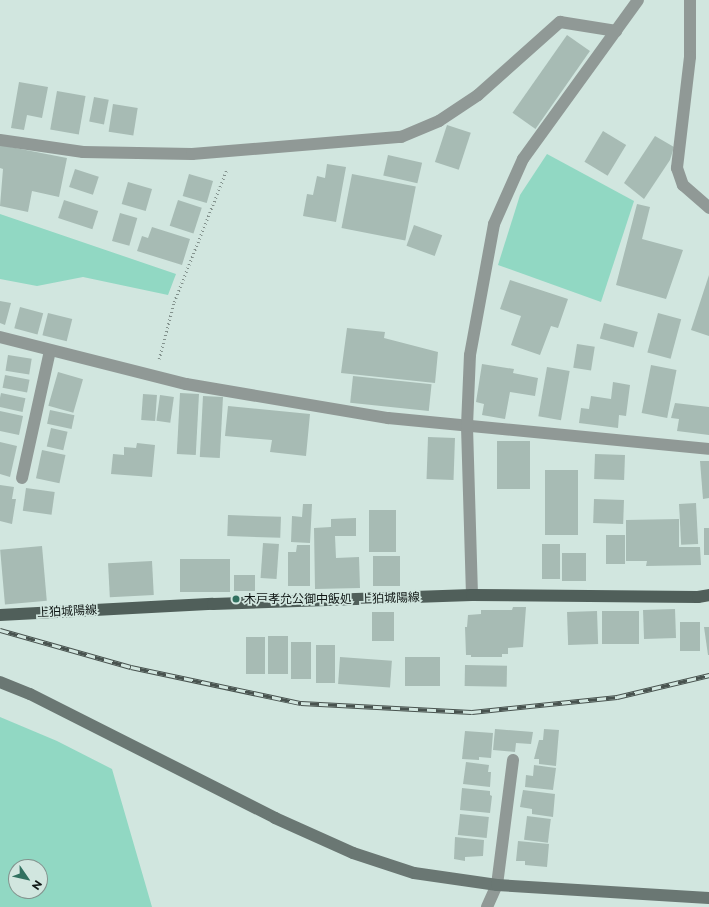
<!DOCTYPE html>
<html>
<head>
<meta charset="utf-8">
<style>
	body { margin:0 }
	#map { position:relative; width:709px; height:907px; overflow:hidden; background:#d1e6df; font-family:Montserrat,"Noto Sans JP",sans-serif }
	div>[style] { position:absolute }
	.green>* { inset:0; background:#91d8c3 }
	.building>* { inset:0; background:#a7bbb4; transform-origin:0 0 }
	.path>* { height:2.5px; margin-top:-1.25px; transform-origin:0; background:repeating-linear-gradient(90deg,#83928d 0 1px,transparent 0 4px) }
	.street>* { height:12px; margin:-6px; padding:0 6px; transform-origin:6px; border-radius:6px; background:#909996 }
	.secondary>* { height:12px; margin:-6px; padding:0 6px; transform-origin:6px; border-radius:6px; background:#6a7773 }
	.primary>* { height:12px; margin:-6px; padding:0 6px; transform-origin:6px; border-radius:6px; background:#505f5a }
	.rail>* { height:4.5px; margin-top:-2.25px; transform-origin:0; background:repeating-linear-gradient(90deg,#d1e6df 0 9px,#48534f 0 18px); box-sizing:border-box; border-block:1px solid #48534f }
	.dots>* { width:11px; height:11px; translate:-50% -50%; box-sizing:border-box; border:2px solid #d1e6df; border-radius:50% }
	span { translate:-50% -50%; white-space:nowrap; text-align:center; line-height:1.15; -webkit-text-stroke:3.5px #d1e6df; paint-order:stroke }
	.street-label { font-size:12px; color:#0f1614 }
	.poi-label { font-size:12px; color:#0f1614 }
	.left { translate:0 -50%; text-align:left }
	.north { position:absolute; left:8px; top:859px; width:40px; height:40px; box-sizing:border-box; background:#d1e6df; border:1px solid #83938e; border-radius:50%; rotate:124deg; font-size:11px; font-weight:700; line-height:16px; text-align:center; color:#0f1614 }
	.north::after { content:''; display:block; margin:auto; width:14px; height:18px; background:#317160; clip-path:polygon(50% 0,100% 100%,50% 72%,0 100%) }
</style>
</head>
<body>
<div id="map">
	<div class="green">
		<i style="clip-path:polygon(547px 154px,634px 201px,601px 302px,498px 265px,520px 195px)"></i>
		<i style="clip-path:polygon(0 214px,176px 274px,168px 295px,83px 277px,37px 286px,0 279px)"></i>
		<i style="clip-path:polygon(evenodd,0 717px,57px 741px,112px 769px,152px 907px,0 907px,0 717px,16px 867px,40px 867px,40px 891px,16px 891px,16px 867px)"></i>
	</div>
	<div class="building">
		<i style="left:567px;top:35px;width:28px;height:95px;rotate:35deg"></i>
		<i style="clip-path:polygon(19px 82px,48px 87px,42px 118px,27px 115px,24px 130px,11px 128px)"></i>
		<i style="left:57px;top:91px;width:29px;height:39px;rotate:10deg"></i>
		<i style="left:94px;top:97px;width:15px;height:25px;rotate:11deg"></i>
		<i style="left:113px;top:104px;width:25px;height:28px;rotate:9deg"></i>
		<i style="left:447px;top:125px;width:25px;height:39px;rotate:18deg"></i>
		<i style="left:603px;top:131px;width:27px;height:36px;rotate:31deg"></i>
		<i style="clip-path:polygon(655px 136px,674px 147px,670px 160px,644px 199px,624px 183px)"></i>
		<i style="clip-path:polygon(0 145px,67px 158px,59px 197px,32px 191px,28px 212px,0 206px,3px 169px,0 168px)"></i>
		<i style="left:388px;top:155px;width:35px;height:21px;rotate:13deg"></i>
		<i style="clip-path:polygon(327px 164px,346px 167px,336px 222px,303px 216px,307px 194px,313px 195px,317px 176px,325px 178px)"></i>
		<i style="left:75px;top:169px;width:25px;height:19px;rotate:18deg"></i>
		<i style="left:189px;top:174px;width:25px;height:23px;rotate:16deg"></i>
		<i style="left:352px;top:174px;width:65px;height:55px;rotate:11deg"></i>
		<i style="left:128px;top:182px;width:25px;height:23px;rotate:16deg"></i>
		<i style="left:64px;top:200px;width:36px;height:19px;rotate:18deg"></i>
		<i style="left:178px;top:200px;width:25px;height:27px;rotate:18deg"></i>
		<i style="clip-path:polygon(637px 204px,650px 207px,642px 239px,683px 250px,666px 299px,616px 285px)"></i>
		<i style="left:120px;top:213px;width:18px;height:29px;rotate:16deg"></i>
		<i style="left:414px;top:225px;width:30px;height:22px;rotate:20deg"></i>
		<i style="clip-path:polygon(152px 227px,190px 239px,182px 265px,137px 251px,142px 236px,148px 238px)"></i>
		<i style="clip-path:polygon(709px 275px,709px 336px,691px 330px)"></i>
		<i style="clip-path:polygon(510px 280px,568px 299px,558px 328px,551px 326px,540px 355px,511px 345px,521px 316px,500px 309px)"></i>
		<i style="clip-path:polygon(0 301px,11px 303px,5px 325px,0 323px)"></i>
		<i style="left:20px;top:307px;width:24px;height:22px;rotate:15deg"></i>
		<i style="left:48px;top:313px;width:25px;height:23px;rotate:14deg"></i>
		<i style="left:658px;top:313px;width:24px;height:41px;rotate:15deg"></i>
		<i style="left:604px;top:323px;width:35px;height:16px;rotate:15deg"></i>
		<i style="clip-path:polygon(347px 328px,385px 332px,384px 338px,438px 352px,435px 383px,341px 373px)"></i>
		<i style="left:577px;top:344px;width:18px;height:24px;rotate:9deg"></i>
		<i style="left:8px;top:355px;width:24px;height:16px;rotate:9deg"></i>
		<i style="clip-path:polygon(482px 364px,514px 369px,513px 373px,538px 378px,535px 396px,510px 392px,505px 419px,482px 415px,484px 404px,476px 402px)"></i>
		<i style="left:651px;top:365px;width:26px;height:49px;rotate:11deg"></i>
		<i style="left:547px;top:367px;width:23px;height:50px;rotate:10deg"></i>
		<i style="left:58px;top:372px;width:26px;height:35px;rotate:16deg"></i>
		<i style="left:5px;top:375px;width:25px;height:13px;rotate:11deg"></i>
		<i style="left:353px;top:376px;width:79px;height:27px;rotate:6deg"></i>
		<i style="clip-path:polygon(613px 382px,630px 385px,626px 416px,619px 415px,618px 428px,579px 423px,581px 408px,589px 409px,591px 396px,611px 399px)"></i>
		<i style="left:1px;top:393px;width:25px;height:14px;rotate:12deg"></i>
		<i style="left:180px;top:393px;width:19px;height:61px;rotate:3deg"></i>
		<i style="left:143px;top:394px;width:14px;height:26px;rotate:4deg"></i>
		<i style="left:160px;top:395px;width:14px;height:26px;rotate:8deg"></i>
		<i style="left:203px;top:396px;width:20px;height:61px;rotate:3deg"></i>
		<i style="clip-path:polygon(675px 403px,709px 407px,709px 435px,677px 431px,679px 419px,671px 418px)"></i>
		<i style="clip-path:polygon(228px 406px,310px 414px,306px 456px,270px 452px,272px 440px,225px 436px)"></i>
		<i style="left:50px;top:410px;width:25px;height:14px;rotate:12deg"></i>
		<i style="clip-path:polygon(0 411px,23px 416px,19px 435px,0 431px)"></i>
		<i style="left:51px;top:428px;width:17px;height:19px;rotate:13deg"></i>
		<i style="left:428px;top:437px;width:27px;height:42px;rotate:2deg"></i>
		<i style="left:497px;top:441px;width:33px;height:48px"></i>
		<i style="clip-path:polygon(0 442px,17px 446px,10px 477px,0 474px)"></i>
		<i style="clip-path:polygon(137px 443px,155px 445px,152px 477px,111px 474px,113px 454px,124px 455px,124px 447px,136px 448px)"></i>
		<i style="left:42px;top:450px;width:24px;height:29px;rotate:12deg"></i>
		<i style="left:595px;top:454px;width:30px;height:25px;rotate:2deg"></i>
		<i style="clip-path:polygon(700px 461px,709px 461px,709px 498px,703px 499px)"></i>
		<i style="left:545px;top:470px;width:33px;height:65px"></i>
		<i style="clip-path:polygon(0 485px,14px 487px,12px 499px,16px 499px,12px 524px,0 521px)"></i>
		<i style="left:26px;top:488px;width:29px;height:23px;rotate:8deg"></i>
		<i style="left:594px;top:499px;width:30px;height:24px;rotate:2deg"></i>
		<i style="left:696px;top:503px;width:41px;height:17px;rotate:87deg"></i>
		<i style="clip-path:polygon(303px 504px,312px 504px,310px 543px,291px 542px,292px 516px,302px 517px)"></i>
		<i style="left:369px;top:510px;width:27px;height:42px"></i>
		<i style="left:228px;top:515px;width:53px;height:21px;rotate:2deg"></i>
		<i style="clip-path:polygon(356px 518px,356px 536px,335px 536px,336px 558px,359px 557px,360px 588px,315px 589px,314px 528px,331px 527px,331px 519px)"></i>
		<i style="clip-path:polygon(679px 519px,679px 547px,700px 547px,701px 565px,646px 566px,647px 561px,626px 561px,626px 520px)"></i>
		<i style="left:709px;top:528px;width:27px;height:5px;rotate:90deg"></i>
		<i style="left:606px;top:535px;width:19px;height:29px"></i>
		<i style="left:263px;top:543px;width:16px;height:35px;rotate:4deg"></i>
		<i style="left:542px;top:544px;width:18px;height:35px"></i>
		<i style="clip-path:polygon(297px 545px,310px 545px,310px 586px,288px 586px,288px 552px,296px 552px)"></i>
		<i style="left:42px;top:546px;width:55px;height:42px;rotate:85deg"></i>
		<i style="left:562px;top:553px;width:24px;height:28px"></i>
		<i style="left:373px;top:556px;width:27px;height:30px"></i>
		<i style="left:230px;top:559px;width:33px;height:50px;rotate:90deg"></i>
		<i style="left:152px;top:561px;width:34px;height:44px;rotate:87deg"></i>
		<i style="left:234px;top:575px;width:21px;height:16px"></i>
		<i style="clip-path:polygon(513px 607px,526px 607px,523px 647px,508px 648px,508px 654px,502px 654px,502px 657px,471px 657px,471px 655px,466px 655px,465px 627px,467px 627px,468px 615px,481px 614px,481px 610px,512px 610px)"></i>
		<i style="left:675px;top:609px;width:29px;height:32px;rotate:88deg"></i>
		<i style="left:597px;top:611px;width:33px;height:30px;rotate:88deg"></i>
		<i style="left:639px;top:611px;width:33px;height:37px;rotate:90deg"></i>
		<i style="left:372px;top:612px;width:22px;height:29px"></i>
		<i style="left:680px;top:622px;width:20px;height:29px"></i>
		<i style="clip-path:polygon(704px 627px,709px 627px,709px 655px,708px 655px)"></i>
		<i style="left:268px;top:636px;width:20px;height:38px"></i>
		<i style="left:246px;top:637px;width:19px;height:37px"></i>
		<i style="left:291px;top:642px;width:20px;height:37px"></i>
		<i style="left:335px;top:645px;width:38px;height:19px;rotate:90deg"></i>
		<i style="left:340px;top:657px;width:52px;height:27px;rotate:4deg"></i>
		<i style="left:405px;top:657px;width:35px;height:29px"></i>
		<i style="left:465px;top:665px;width:42px;height:21px;rotate:1deg"></i>
		<i style="clip-path:polygon(495px 729px,533px 732px,531px 744px,516px 743px,515px 752px,493px 750px)"></i>
		<i style="clip-path:polygon(544px 729px,559px 730px,556px 766px,539px 764px,539px 759px,534px 759px,539px 740px,543px 740px)"></i>
		<i style="clip-path:polygon(465px 731px,493px 733px,491px 758px,479px 757px,479px 760px,462px 759px)"></i>
		<i style="clip-path:polygon(466px 762px,489px 765px,488px 772px,491px 772px,490px 787px,463px 784px)"></i>
		<i style="clip-path:polygon(534px 765px,556px 768px,553px 790px,525px 787px,526px 775px,533px 776px)"></i>
		<i style="clip-path:polygon(462px 788px,490px 791px,490px 795px,492px 796px,490px 813px,460px 810px)"></i>
		<i style="clip-path:polygon(523px 790px,555px 794px,553px 817px,532px 814px,532px 809px,520px 807px)"></i>
		<i style="left:460px;top:814px;width:29px;height:21px;rotate:6deg"></i>
		<i style="left:527px;top:816px;width:24px;height:24px;rotate:7deg"></i>
		<i style="clip-path:polygon(455px 837px,484px 840px,483px 856px,465px 857px,465px 861px,454px 859px)"></i>
		<i style="clip-path:polygon(518px 841px,549px 844px,547px 867px,525px 865px,525px 861px,516px 861px)"></i>
	</div>
	<div class="path">
		<i style="left:159px;top:359px;width:59px;rotate:-75.3deg"></i>
		<i style="left:174px;top:302px;width:143px;rotate:-68.3deg"></i>
	</div>
	<div class="street">
		<i style="left:690px;top:0;width:57px;rotate:90deg"></i>
		<i style="left:690px;top:57px;width:112px;rotate:96.7deg"></i>
		<i style="left:677px;top:168px;width:18px;rotate:71deg"></i>
		<i style="left:683px;top:185px;width:35px;rotate:41deg"></i>
		<i style="left:0;top:140px;width:84px;rotate:8.2deg"></i>
		<i style="left:83px;top:152px;width:109px;rotate:1.1deg"></i>
		<i style="left:192px;top:154px;width:210px;rotate:-4.7deg"></i>
		<i style="left:401px;top:137px;width:41px;rotate:-22.8deg"></i>
		<i style="left:439px;top:121px;width:47px;rotate:-33.7deg"></i>
		<i style="left:478px;top:95px;width:110px;rotate:-41.7deg"></i>
		<i style="left:560px;top:22px;width:57px;rotate:9.1deg"></i>
		<i style="left:0;top:337px;width:192px;rotate:14.2deg"></i>
		<i style="left:186px;top:384px;width:205px;rotate:9.6deg"></i>
		<i style="left:388px;top:418px;width:322px;rotate:5.5deg"></i>
		<i style="left:22px;top:478px;width:130px;rotate:-77.6deg"></i>
		<i style="left:472px;top:595px;width:169px;rotate:-91.7deg"></i>
		<i style="left:467px;top:426px;width:71px;rotate:-87.6deg"></i>
		<i style="left:470px;top:355px;width:133px;rotate:-79.6deg"></i>
		<i style="left:494px;top:224px;width:71px;rotate:-66deg"></i>
		<i style="left:523px;top:159px;width:196px;rotate:-54.1deg"></i>
		<i style="left:487px;top:907px;width:24px;rotate:-66deg"></i>
		<i style="left:497px;top:885px;width:126px;rotate:-82.7deg"></i>
	</div>
	<div class="secondary">
		<i style="left:0;top:682px;width:32px;rotate:22deg"></i>
		<i style="left:30px;top:694px;width:275px;rotate:26.8deg"></i>
		<i style="left:275px;top:818px;width:85px;rotate:24.2deg"></i>
		<i style="left:353px;top:853px;width:64px;rotate:18.2deg"></i>
		<i style="left:414px;top:873px;width:84px;rotate:8.2deg"></i>
		<i style="left:497px;top:885px;width:212px;rotate:3.5deg"></i>
	</div>
	<div class="primary">
		<i style="left:0;top:615px;width:213px;rotate:-3deg"></i>
		<i style="left:213px;top:604px;width:259px;rotate:-2deg"></i>
		<i style="left:472px;top:595px;width:226px;rotate:0.5deg"></i>
		<i style="left:698px;top:597px;width:11px;rotate:-10deg"></i>
	</div>
	<div class="rail">
		<i style="left:0;top:630px;width:136px;rotate:15.8deg"></i>
		<i style="left:131px;top:667px;width:174px;rotate:12deg"></i>
		<i style="left:301px;top:703px;width:171px;rotate:3deg"></i>
		<i style="left:472px;top:712px;width:146px;rotate:-5.9deg"></i>
		<i style="left:617px;top:697px;width:95px;rotate:-13.4deg"></i>
	</div>
	<div class="dots">
		<i style="left:236px;top:599px;background:#317160"></i>
	</div>
	<div class="street-label">
		<span style="left:390px;top:598px;rotate:-2deg">上狛城陽線</span>
		<span style="left:67px;top:611px;rotate:-3deg">上狛城陽線</span>
	</div>
	<div class="poi-label">
		<span class="left" style="left:244px;top:599px">木戸孝允公御中飯処</span>
	</div>
	<div class="north">N</div>
</div>
</body>
</html>
